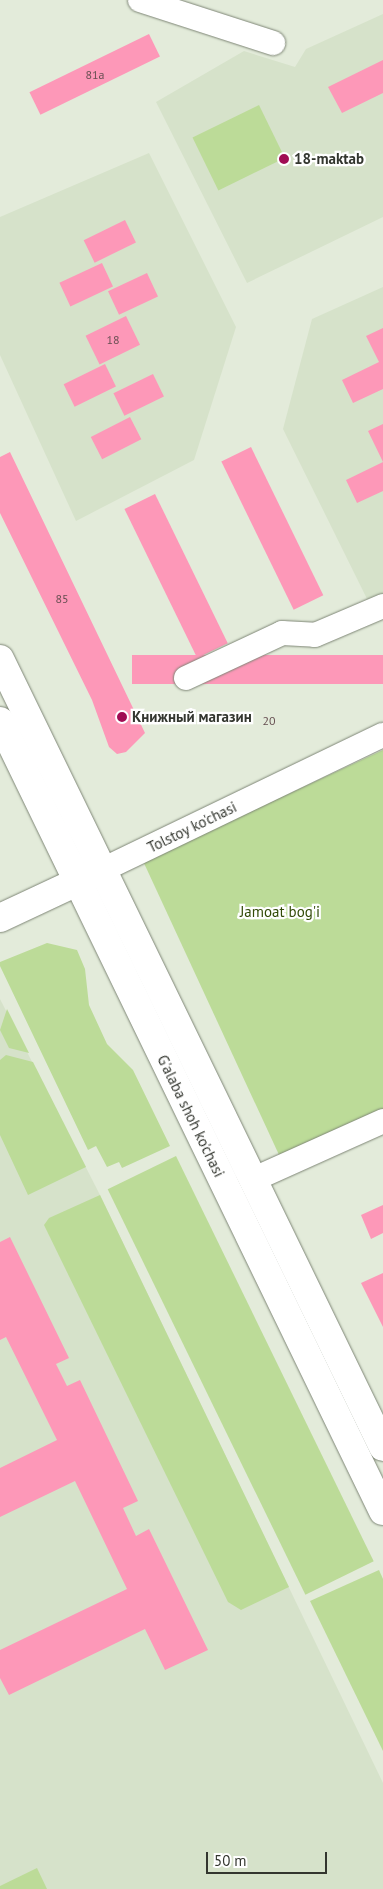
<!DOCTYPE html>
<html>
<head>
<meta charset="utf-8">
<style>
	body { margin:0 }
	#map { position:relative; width:383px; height:1889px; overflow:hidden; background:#e3ebda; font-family:"PT Sans",sans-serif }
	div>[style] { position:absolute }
	.built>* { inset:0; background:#d6e2ca }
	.green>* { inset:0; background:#bcdb98; transform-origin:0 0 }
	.building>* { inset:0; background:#fd98b8; transform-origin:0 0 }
	.roads { filter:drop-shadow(0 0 1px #7e8676) drop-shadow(0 0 1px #7e8676) }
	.minor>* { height:24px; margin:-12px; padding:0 12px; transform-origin:12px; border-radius:12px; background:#fff }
	.major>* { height:28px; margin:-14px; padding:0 14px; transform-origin:14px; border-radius:14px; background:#fff }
	.dots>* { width:14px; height:14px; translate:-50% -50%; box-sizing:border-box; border:2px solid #fff; border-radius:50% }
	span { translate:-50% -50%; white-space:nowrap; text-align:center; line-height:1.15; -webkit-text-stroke:4.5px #fff; paint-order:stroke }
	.number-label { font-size:12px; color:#664e51 }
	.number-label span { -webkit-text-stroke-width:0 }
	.poi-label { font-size:15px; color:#33362f; font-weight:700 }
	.left { translate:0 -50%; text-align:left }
	.street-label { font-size:15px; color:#33362f }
	.park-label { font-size:15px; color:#324a07 }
	.scale { position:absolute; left:206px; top:1852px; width:121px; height:22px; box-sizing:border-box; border:2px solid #33362f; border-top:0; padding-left:6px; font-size:15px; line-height:18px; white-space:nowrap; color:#33362f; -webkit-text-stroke:4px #fff; paint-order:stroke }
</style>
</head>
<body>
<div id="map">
	<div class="built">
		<i style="clip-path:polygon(383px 14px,383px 217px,247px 283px,156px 102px,244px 51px,295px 67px,306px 49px)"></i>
		<i style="clip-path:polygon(149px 153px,236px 327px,194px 460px,76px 521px,0 355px,0 217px)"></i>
		<i style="clip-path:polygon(383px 287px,383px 603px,372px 609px,283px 429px,312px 319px)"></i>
		<i style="clip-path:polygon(0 999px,100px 1195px,383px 1783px,383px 1889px,0 1889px)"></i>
	</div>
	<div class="green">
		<i style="left:259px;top:105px;width:59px;height:74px;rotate:64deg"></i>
		<i style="clip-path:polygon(383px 750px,383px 1110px,280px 1157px,143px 861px)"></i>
		<i style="clip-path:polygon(47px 943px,77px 950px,85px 969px,89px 1005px,107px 1044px,133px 1070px,170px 1146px,122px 1168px,119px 1162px,107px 1167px,96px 1146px,88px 1150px,0 966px,0 962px)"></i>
		<i style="clip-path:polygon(7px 1009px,29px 1053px,9px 1048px,0 1030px)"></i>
		<i style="clip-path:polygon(6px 1055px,33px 1062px,86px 1167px,28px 1195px,0 1135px,0 1060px)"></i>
		<i style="left:176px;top:1156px;width:451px;height:76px;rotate:64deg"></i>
		<i style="clip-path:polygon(100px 1195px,289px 1587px,241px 1610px,228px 1602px,44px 1225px,49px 1218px)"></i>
		<i style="clip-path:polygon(379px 1570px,383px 1579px,383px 1751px,310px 1601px)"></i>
		<i style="clip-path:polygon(37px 1868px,47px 1889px,0 1889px,0 1886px)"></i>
	</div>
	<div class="building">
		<i style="left:149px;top:34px;width:25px;height:133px;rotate:64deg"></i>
		<i style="clip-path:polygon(383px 60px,383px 93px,342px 113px,328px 87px)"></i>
		<i style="left:125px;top:220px;width:25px;height:46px;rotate:64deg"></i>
		<i style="left:102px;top:263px;width:26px;height:47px;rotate:65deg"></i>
		<i style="left:147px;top:273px;width:26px;height:43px;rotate:65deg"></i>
		<i style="left:126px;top:316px;width:32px;height:45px;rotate:64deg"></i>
		<i style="clip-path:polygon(383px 328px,383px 389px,353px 403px,342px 380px,379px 362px,366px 336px)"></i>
		<i style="left:105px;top:364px;width:25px;height:46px;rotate:64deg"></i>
		<i style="left:153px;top:374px;width:25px;height:44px;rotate:64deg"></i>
		<i style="left:130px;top:417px;width:25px;height:44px;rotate:63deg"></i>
		<i style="clip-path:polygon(383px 424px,383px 491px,357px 503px,346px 480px,383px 462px,368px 431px)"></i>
		<i style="left:251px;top:447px;width:165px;height:33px;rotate:64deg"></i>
		<i style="clip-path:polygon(10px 452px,145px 733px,126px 752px,117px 754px,109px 747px,92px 700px,0 513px,0 457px)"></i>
		<i style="left:155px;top:494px;width:166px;height:34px;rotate:64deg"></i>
		<i style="left:383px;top:655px;width:29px;height:251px;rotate:90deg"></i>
		<i style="clip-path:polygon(383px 1205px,383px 1233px,371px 1239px,361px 1215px)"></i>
		<i style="clip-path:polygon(10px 1237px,69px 1358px,56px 1364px,67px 1386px,80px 1380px,138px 1501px,123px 1508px,136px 1536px,149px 1529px,208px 1650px,165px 1670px,145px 1629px,9px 1695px,0 1678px,0 1650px,127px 1589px,75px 1481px,0 1517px,0 1468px,57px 1440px,6px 1337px,0 1340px,0 1242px)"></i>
		<i style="clip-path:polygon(383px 1273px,383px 1327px,361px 1283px)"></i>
	</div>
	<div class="roads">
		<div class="minor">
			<i style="left:140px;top:0;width:140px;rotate:17.9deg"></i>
			<i style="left:186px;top:678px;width:106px;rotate:-25.1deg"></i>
			<i style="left:282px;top:633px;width:33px;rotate:3deg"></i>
			<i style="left:315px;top:635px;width:74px;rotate:-23.1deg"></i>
			<i style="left:100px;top:871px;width:314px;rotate:-25.7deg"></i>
			<i style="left:252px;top:1180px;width:144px;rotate:-24.2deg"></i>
		</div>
		<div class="major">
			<i style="left:0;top:659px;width:876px;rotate:64.08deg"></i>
			<i style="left:0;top:721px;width:878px;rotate:64.14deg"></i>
			<i style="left:0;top:918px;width:104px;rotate:-25.1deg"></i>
		</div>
	</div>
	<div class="dots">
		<i style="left:284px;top:159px;background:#a00d54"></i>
		<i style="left:122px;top:717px;background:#a00d54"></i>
	</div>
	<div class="number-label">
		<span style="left:95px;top:75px">81a</span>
		<span style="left:113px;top:340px">18</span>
		<span style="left:62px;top:599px">85</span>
		<span style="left:269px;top:721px">20</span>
	</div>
	<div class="poi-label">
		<span class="left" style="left:294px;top:159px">18-maktab</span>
		<span class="left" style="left:132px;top:717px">Книжный магазин</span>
	</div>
	<div class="street-label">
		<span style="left:192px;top:827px;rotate:-26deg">Tolstoy ko'chasi</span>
		<span style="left:191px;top:1116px;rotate:64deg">G'alaba shoh ko'chasi</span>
	</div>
	<div class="park-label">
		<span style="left:280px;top:912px">Jamoat bog'i</span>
	</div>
	<div class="scale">50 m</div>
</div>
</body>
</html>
